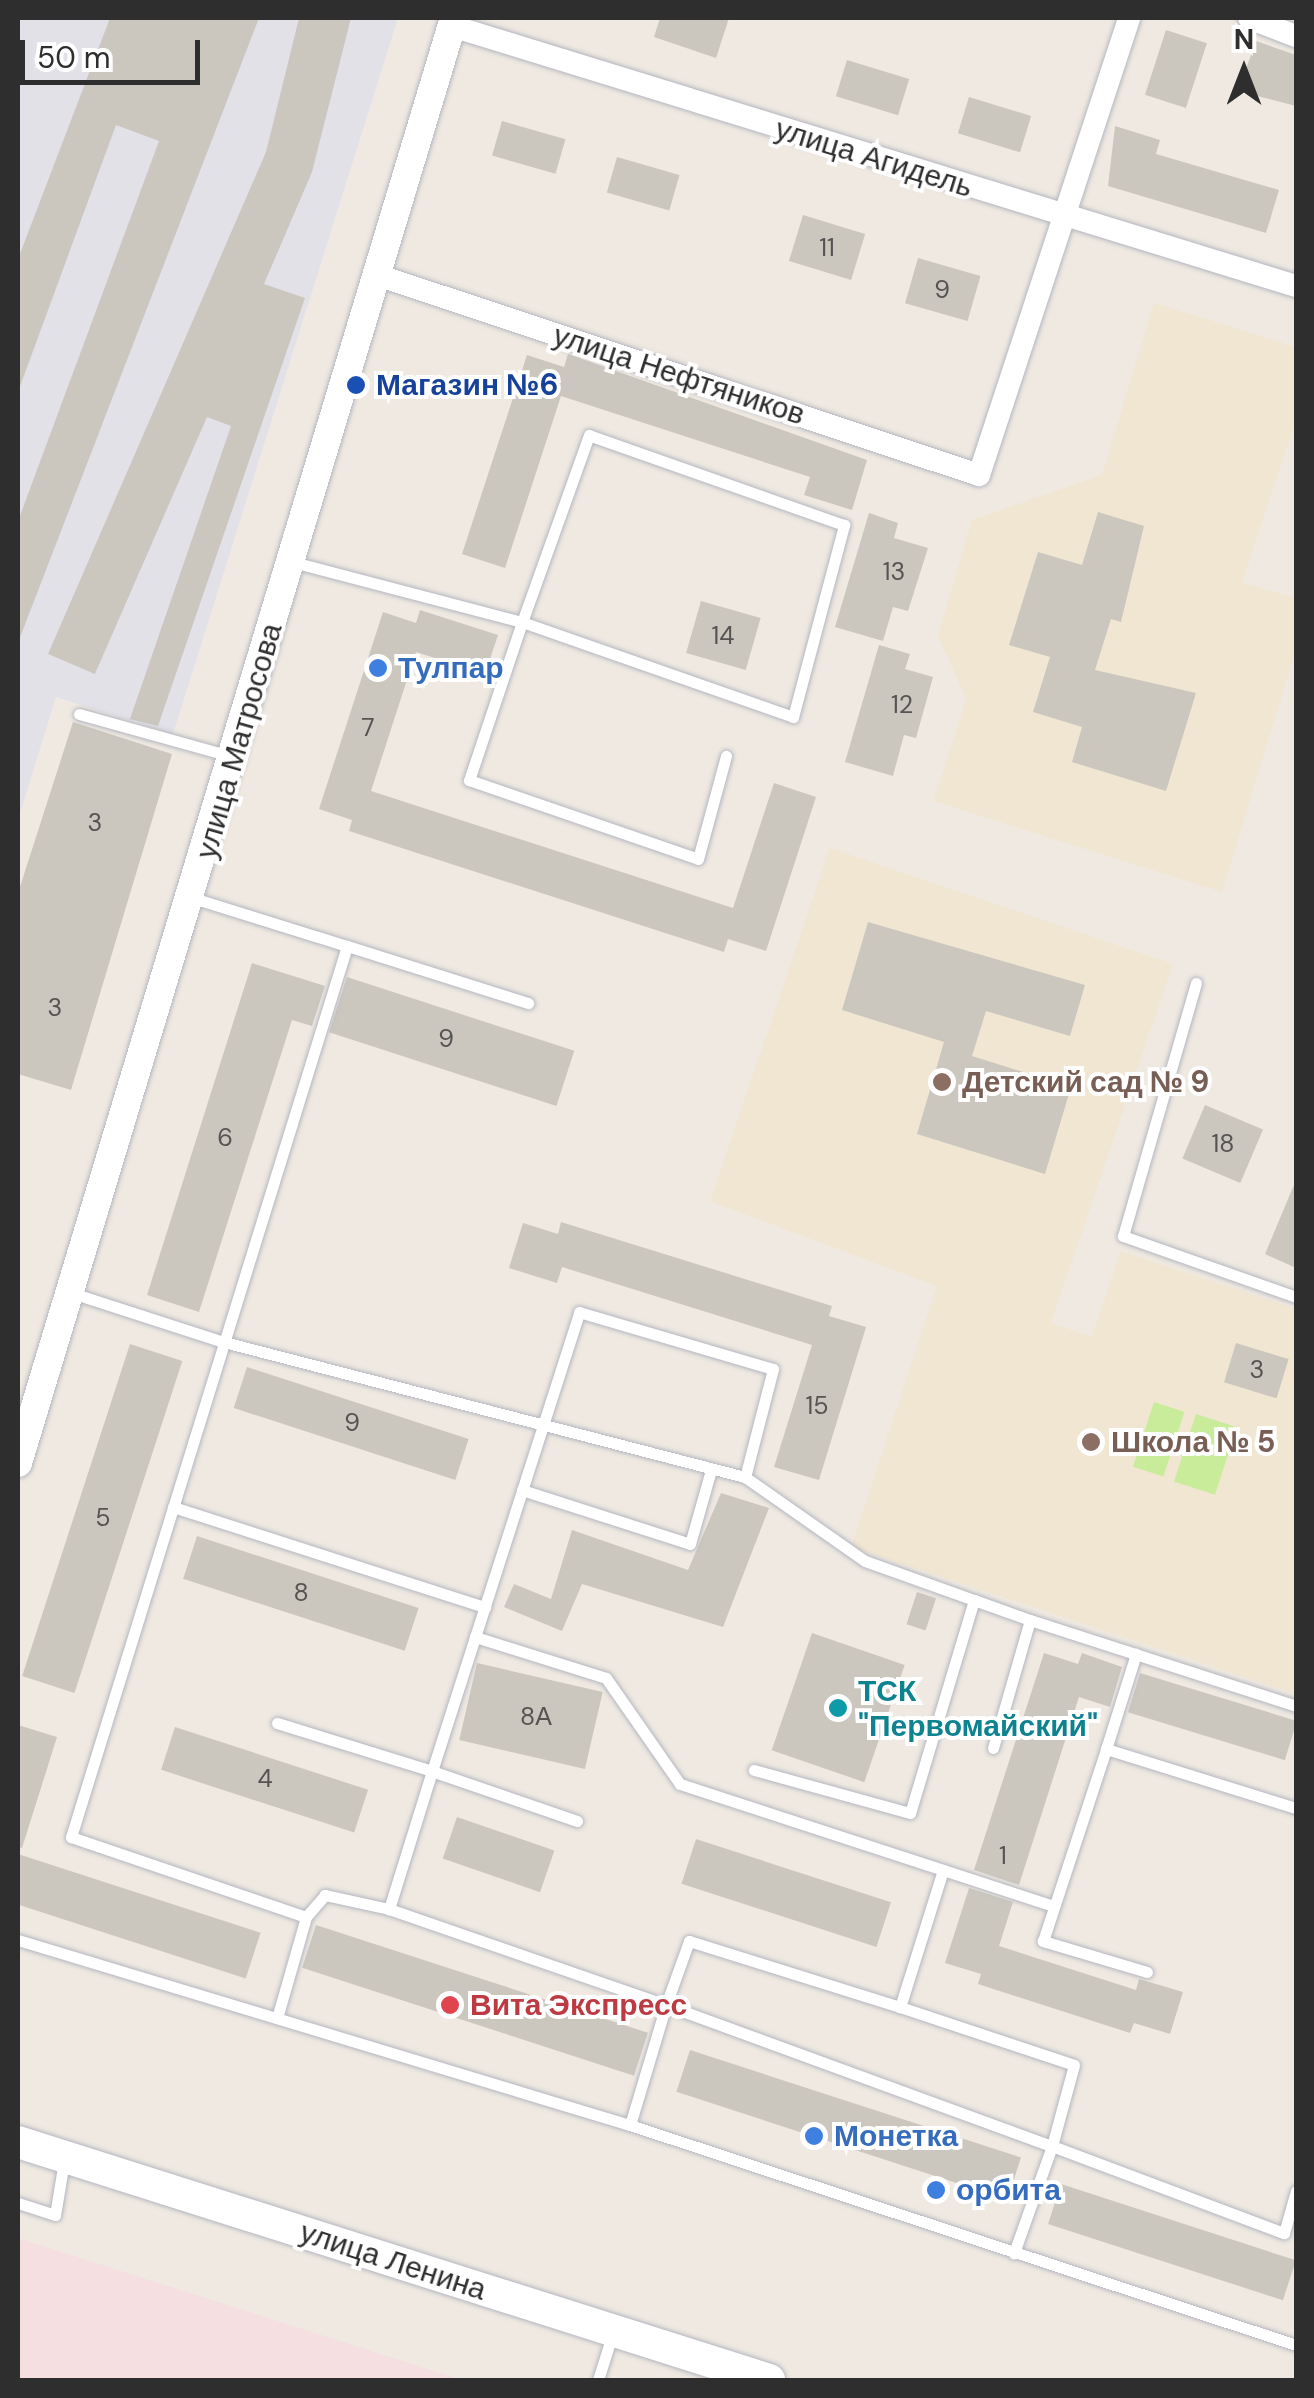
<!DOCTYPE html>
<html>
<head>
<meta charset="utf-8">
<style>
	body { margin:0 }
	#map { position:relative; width:1314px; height:2398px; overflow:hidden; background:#efe9e1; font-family:"DM Sans",sans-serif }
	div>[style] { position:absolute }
	.industrial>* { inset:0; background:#e3e1e8 }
	.education>* { inset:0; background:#f0e6d1 }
	.medical>* { inset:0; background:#f5dfe0 }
	.pitch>* { inset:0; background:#c9ec9a; transform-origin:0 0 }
	.building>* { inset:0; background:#cbc7bf; transform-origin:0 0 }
	.roads { filter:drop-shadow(0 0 2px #b4b7c1) drop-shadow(0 0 2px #b4b7c1) }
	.service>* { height:11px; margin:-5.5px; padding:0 5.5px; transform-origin:5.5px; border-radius:5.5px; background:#fff }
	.minor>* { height:22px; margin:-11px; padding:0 11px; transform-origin:11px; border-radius:11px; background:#fff }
	.tertiary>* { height:28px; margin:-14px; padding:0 14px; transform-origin:14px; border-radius:14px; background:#fff }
	.secondary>* { height:32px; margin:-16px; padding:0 16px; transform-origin:16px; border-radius:16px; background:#fff }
	.dots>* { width:28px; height:28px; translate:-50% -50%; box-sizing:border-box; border:5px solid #fff; border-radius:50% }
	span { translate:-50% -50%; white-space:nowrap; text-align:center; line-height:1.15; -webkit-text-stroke:8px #fff; paint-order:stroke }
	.number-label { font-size:25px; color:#555452 }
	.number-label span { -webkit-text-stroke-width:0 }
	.street-label { font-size:30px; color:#2e2e2e }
	.transit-label { font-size:30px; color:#164399; font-weight:700 }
	.left { translate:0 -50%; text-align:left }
	.shop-label { font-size:30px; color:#366cbe; font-weight:700 }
	.education-label { font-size:30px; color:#785e54; font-weight:700 }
	.culture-label { font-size:30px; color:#0d838f; font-weight:700 }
	.health-label { font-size:30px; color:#be3a42; font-weight:700 }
	.frame { position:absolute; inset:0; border:20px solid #2e2e2e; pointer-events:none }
	.north { position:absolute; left:1194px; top:20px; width:100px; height:100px; -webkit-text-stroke:8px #fff; paint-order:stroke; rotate:0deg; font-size:28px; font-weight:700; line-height:40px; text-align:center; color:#2e2e2e }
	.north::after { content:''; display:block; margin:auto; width:35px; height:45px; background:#2e2e2e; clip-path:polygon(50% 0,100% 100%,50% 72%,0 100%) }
	.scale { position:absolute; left:20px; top:40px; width:180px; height:45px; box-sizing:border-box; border:5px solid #2e2e2e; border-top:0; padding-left:12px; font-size:30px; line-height:35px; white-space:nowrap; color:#2e2e2e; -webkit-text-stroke:8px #fff; paint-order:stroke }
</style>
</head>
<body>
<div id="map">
	<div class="industrial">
		<i style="clip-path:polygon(18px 18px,398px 18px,173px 734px,56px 697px,18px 820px)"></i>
	</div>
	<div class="education">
		<i style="clip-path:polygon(1154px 303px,1296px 347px,1296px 420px,1242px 583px,1296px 598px,1296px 649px,1222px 892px,934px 801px,966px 699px,938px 635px,972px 520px,1102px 475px)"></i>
		<i style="clip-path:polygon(830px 848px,1173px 964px,1051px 1323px,1092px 1337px,1121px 1251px,1296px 1309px,1296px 1694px,851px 1547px,937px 1286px,710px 1201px)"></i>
	</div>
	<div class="medical">
		<i style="clip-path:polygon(18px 2238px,462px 2380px,18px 2380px)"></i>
	</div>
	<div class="pitch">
		<i style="left:1154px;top:1402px;width:32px;height:68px;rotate:18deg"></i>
		<i style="left:1196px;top:1414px;width:43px;height:71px;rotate:18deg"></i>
	</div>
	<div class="building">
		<i style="clip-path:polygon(110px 18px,259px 18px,19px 640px,18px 521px,159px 141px,116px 125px,18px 392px,18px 259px)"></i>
		<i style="clip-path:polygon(299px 18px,351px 18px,312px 172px,264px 284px,305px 298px,158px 726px,130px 719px,231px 426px,207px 417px,95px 674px,48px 654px,266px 152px)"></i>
		<i style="clip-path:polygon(660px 18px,729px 18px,716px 58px,654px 37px)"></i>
		<i style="left:1166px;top:30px;width:43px;height:68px;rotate:18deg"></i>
		<i style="clip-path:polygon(1256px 41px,1296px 55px,1296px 106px,1238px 91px)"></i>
		<i style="left:847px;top:60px;width:65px;height:38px;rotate:17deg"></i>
		<i style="left:969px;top:97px;width:65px;height:38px;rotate:17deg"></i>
		<i style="left:502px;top:121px;width:66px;height:36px;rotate:16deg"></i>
		<i style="clip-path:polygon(1115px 126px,1160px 140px,1156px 154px,1279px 190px,1266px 233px,1108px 186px)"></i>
		<i style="left:617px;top:157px;width:65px;height:37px;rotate:16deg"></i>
		<i style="left:803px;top:215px;width:65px;height:48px;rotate:17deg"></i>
		<i style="left:918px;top:258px;width:65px;height:47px;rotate:16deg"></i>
		<i style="clip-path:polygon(568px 354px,867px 460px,852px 510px,804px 495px,810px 477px,561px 396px,505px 568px,462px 554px,527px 355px,564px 367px)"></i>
		<i style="clip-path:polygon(1098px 512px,1144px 526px,1121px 622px,1111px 619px,1095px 670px,1196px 693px,1166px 791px,1072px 762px,1082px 727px,1033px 712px,1050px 657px,1009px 645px,1038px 552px,1082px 565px)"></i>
		<i style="clip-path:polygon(869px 513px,898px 523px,894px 538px,928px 548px,908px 611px,893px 607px,883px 641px,835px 627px)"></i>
		<i style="left:701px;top:601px;width:62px;height:54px;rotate:16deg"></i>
		<i style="clip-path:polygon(420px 610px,498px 635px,485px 674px,416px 652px,371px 791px,733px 908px,774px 783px,816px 797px,766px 951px,728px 939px,724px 952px,349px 831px,352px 820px,319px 809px,383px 612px,416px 623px)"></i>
		<i style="clip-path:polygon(879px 645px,910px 654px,905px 669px,933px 677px,916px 738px,904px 735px,893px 776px,845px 762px)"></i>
		<i style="clip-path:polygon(73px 722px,172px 754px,71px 1090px,18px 1074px,18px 893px)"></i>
		<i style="clip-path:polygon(868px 922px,1085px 985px,1070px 1036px,986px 1011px,972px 1056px,1071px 1087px,1045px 1174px,917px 1134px,944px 1042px,842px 1010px)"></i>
		<i style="clip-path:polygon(252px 963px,325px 986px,312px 1026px,292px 1020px,199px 1312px,147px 1295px)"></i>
		<i style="left:347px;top:977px;width:239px;height:58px;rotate:18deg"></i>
		<i style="left:1205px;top:1105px;width:63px;height:58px;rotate:23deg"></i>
		<i style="clip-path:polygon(1296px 1180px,1296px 1268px,1265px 1254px)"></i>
		<i style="clip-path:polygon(561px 1222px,832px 1306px,829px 1316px,866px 1327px,819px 1480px,774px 1467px,812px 1345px,562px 1267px,557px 1283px,509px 1268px,523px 1223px,558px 1234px)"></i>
		<i style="left:1236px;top:1343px;width:55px;height:41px;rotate:17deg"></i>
		<i style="left:130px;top:1344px;width:55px;height:349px;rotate:18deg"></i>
		<i style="left:247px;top:1367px;width:233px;height:43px;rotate:18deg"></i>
		<i style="clip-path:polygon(721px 1493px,769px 1508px,723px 1627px,582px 1584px,562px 1631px,504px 1607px,514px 1584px,551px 1599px,572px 1530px,688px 1570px)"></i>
		<i style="left:197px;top:1536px;width:233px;height:45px;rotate:18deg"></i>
		<i style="left:917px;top:1592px;width:20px;height:34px;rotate:18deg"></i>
		<i style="left:812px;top:1633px;width:98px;height:124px;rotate:19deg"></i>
		<i style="clip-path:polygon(1044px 1653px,1078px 1664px,1082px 1653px,1122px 1667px,1110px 1707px,1079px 1697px,1019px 1885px,974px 1870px)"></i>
		<i style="left:477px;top:1663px;width:129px;height:79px;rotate:13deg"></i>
		<i style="left:1140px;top:1673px;width:164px;height:41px;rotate:17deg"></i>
		<i style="clip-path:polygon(18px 1725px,57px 1737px,22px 1848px,18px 1847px)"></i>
		<i style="left:175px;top:1727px;width:203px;height:45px;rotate:18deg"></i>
		<i style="left:457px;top:1817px;width:103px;height:44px;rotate:19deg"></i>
		<i style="left:696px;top:1839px;width:205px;height:47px;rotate:18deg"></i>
		<i style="left:18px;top:1854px;width:255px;height:48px;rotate:18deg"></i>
		<i style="clip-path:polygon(969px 1888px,1013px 1902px,999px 1946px,1136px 1990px,1139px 1979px,1183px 1992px,1170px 2034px,1134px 2023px,1130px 2033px,978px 1984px,981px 1974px,945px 1963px)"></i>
		<i style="left:316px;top:1925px;width:349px;height:45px;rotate:18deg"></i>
		<i style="left:690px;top:2050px;width:348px;height:44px;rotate:18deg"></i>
		<i style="left:1061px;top:2184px;width:247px;height:42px;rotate:18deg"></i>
	</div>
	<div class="roads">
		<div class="service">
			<i style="left:293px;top:562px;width:237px;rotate:14.7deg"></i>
			<i style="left:522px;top:622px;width:287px;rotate:19.3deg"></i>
			<i style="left:793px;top:717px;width:199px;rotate:-75.1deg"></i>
			<i style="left:844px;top:525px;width:270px;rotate:-160.6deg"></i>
			<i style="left:589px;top:435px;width:199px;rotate:109.7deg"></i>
			<i style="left:522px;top:622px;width:167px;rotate:108.5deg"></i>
			<i style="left:469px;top:780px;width:242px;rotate:19deg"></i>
			<i style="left:698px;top:859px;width:107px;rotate:-74.8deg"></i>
			<i style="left:79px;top:714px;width:157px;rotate:15.5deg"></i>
			<i style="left:193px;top:898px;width:161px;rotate:17.3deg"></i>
			<i style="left:347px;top:946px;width:933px;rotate:107.21deg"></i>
			<i style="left:71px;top:1837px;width:248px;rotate:18.8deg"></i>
			<i style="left:347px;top:946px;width:190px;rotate:17.5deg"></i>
			<i style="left:1196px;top:983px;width:263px;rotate:106.1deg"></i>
			<i style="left:1123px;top:1236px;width:183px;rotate:19.4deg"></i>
			<i style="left:72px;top:1293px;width:160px;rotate:17.9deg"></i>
			<i style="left:224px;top:1342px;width:538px;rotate:14.53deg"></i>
			<i style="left:745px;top:1477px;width:146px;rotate:35deg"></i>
			<i style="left:865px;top:1561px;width:116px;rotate:19.7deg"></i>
			<i style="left:974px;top:1600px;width:222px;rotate:106.7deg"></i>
			<i style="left:910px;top:1813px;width:162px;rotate:-164.6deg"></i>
			<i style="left:522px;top:1490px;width:176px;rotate:17.8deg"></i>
			<i style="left:690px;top:1544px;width:77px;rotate:-74.2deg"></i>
			<i style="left:173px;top:1507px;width:328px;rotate:17.8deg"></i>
			<i style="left:974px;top:1600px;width:59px;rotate:19.7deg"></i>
			<i style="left:475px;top:1637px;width:137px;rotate:17.4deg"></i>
			<i style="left:606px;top:1678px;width:129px;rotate:55.1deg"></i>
			<i style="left:680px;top:1784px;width:393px;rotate:18.1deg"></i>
			<i style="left:277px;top:1723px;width:162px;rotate:17.2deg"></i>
			<i style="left:432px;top:1771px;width:145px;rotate:107.3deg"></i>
			<i style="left:389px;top:1909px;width:66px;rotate:-167.7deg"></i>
			<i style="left:325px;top:1895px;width:29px;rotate:131deg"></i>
			<i style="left:306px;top:1917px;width:105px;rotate:106deg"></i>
			<i style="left:993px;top:1748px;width:133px;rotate:-73.9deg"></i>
			<i style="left:1030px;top:1620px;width:280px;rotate:17.9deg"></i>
			<i style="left:1106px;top:1749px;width:100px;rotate:-72.5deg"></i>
			<i style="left:577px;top:1821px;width:153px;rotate:-161deg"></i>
			<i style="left:432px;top:1771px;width:482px;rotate:-72.2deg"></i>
			<i style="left:579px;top:1312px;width:202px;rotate:16.4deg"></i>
			<i style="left:773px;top:1369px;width:112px;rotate:104.5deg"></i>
			<i style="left:943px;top:1870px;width:144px;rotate:107.4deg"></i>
			<i style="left:900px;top:2007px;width:221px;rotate:-162.6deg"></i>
			<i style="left:689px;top:1941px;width:68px;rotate:109.8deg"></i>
			<i style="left:666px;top:2005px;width:411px;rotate:20.1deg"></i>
			<i style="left:1052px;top:2146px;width:114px;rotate:109.6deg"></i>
			<i style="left:389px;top:1909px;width:293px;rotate:19.1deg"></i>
			<i style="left:666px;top:2005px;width:125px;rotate:106.7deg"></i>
			<i style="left:18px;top:1940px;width:639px;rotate:16.82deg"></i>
			<i style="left:630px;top:2125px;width:701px;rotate:18.28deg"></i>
			<i style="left:1147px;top:1972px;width:109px;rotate:-163.4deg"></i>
			<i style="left:1043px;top:1941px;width:202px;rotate:-71.8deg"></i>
			<i style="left:1106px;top:1749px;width:199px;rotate:17.3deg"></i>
			<i style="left:900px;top:2007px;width:183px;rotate:18.4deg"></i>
			<i style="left:1074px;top:2065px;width:84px;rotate:105.2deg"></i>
			<i style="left:1052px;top:2146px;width:248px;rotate:20.6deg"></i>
			<i style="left:1284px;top:2233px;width:44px;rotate:-74.1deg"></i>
			<i style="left:18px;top:2203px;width:39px;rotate:18deg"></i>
			<i style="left:55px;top:2215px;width:55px;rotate:-80.5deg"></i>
			<i style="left:598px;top:2380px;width:50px;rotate:-72.6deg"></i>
		</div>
		<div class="minor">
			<i style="left:1249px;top:18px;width:50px;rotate:21deg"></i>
			<i style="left:452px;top:26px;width:883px;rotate:17.12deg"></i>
			<i style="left:380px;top:276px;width:631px;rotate:18.38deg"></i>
			<i style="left:979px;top:475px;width:481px;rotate:-71.8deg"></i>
		</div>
		<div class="tertiary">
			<i style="left:18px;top:1463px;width:1509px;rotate:-73.21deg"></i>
		</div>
		<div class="secondary">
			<i style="left:18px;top:2142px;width:788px;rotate:17.58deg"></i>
		</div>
	</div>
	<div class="dots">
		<i style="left:356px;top:385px;background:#1a4fb4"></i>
		<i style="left:378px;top:668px;background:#3f7fe0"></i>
		<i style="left:942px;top:1082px;background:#8d6e63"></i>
		<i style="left:1091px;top:1442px;background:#8d6e63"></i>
		<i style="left:838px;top:1708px;background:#0f9aa8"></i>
		<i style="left:450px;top:2005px;background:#e0444e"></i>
		<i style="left:814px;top:2136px;background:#3f7fe0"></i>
		<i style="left:936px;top:2190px;background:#3f7fe0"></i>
	</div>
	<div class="number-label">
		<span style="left:827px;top:248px">11</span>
		<span style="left:942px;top:290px">9</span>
		<span style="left:894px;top:572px">13</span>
		<span style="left:723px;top:636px">14</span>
		<span style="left:902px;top:705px">12</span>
		<span style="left:368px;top:728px">7</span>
		<span style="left:95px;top:823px">3</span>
		<span style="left:55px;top:1008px">3</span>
		<span style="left:446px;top:1039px">9</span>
		<span style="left:225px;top:1138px">6</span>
		<span style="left:1223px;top:1144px">18</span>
		<span style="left:1257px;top:1370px">3</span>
		<span style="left:817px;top:1406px">15</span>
		<span style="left:352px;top:1423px">9</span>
		<span style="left:103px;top:1518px">5</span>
		<span style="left:301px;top:1593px">8</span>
		<span style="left:536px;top:1717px">8А</span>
		<span style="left:265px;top:1779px">4</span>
		<span style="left:1003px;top:1856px">1</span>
	</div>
	<div class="street-label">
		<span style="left:874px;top:158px;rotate:17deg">улица Агидель</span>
		<span style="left:679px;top:375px;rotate:18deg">улица Нефтяников</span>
		<span style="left:239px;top:741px;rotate:-74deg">улица Матросова</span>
		<span style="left:393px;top:2261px;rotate:18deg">улица Ленина</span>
	</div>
	<div class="transit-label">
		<span class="left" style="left:376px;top:385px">Магазин №6</span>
	</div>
	<div class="shop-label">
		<span class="left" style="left:398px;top:668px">Тулпар</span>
		<span class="left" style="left:834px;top:2136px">Монетка</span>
		<span class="left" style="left:956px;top:2190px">орбита</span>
	</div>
	<div class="education-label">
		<span class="left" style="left:962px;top:1082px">Детский сад № 9</span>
		<span class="left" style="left:1111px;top:1442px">Школа № 5</span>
	</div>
	<div class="culture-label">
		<span class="left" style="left:858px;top:1708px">ТСК<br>"Первомайский"</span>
	</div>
	<div class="health-label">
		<span class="left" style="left:470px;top:2005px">Вита Экспресс</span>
	</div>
	<div class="frame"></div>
	<div class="north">N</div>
	<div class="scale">50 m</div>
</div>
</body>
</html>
